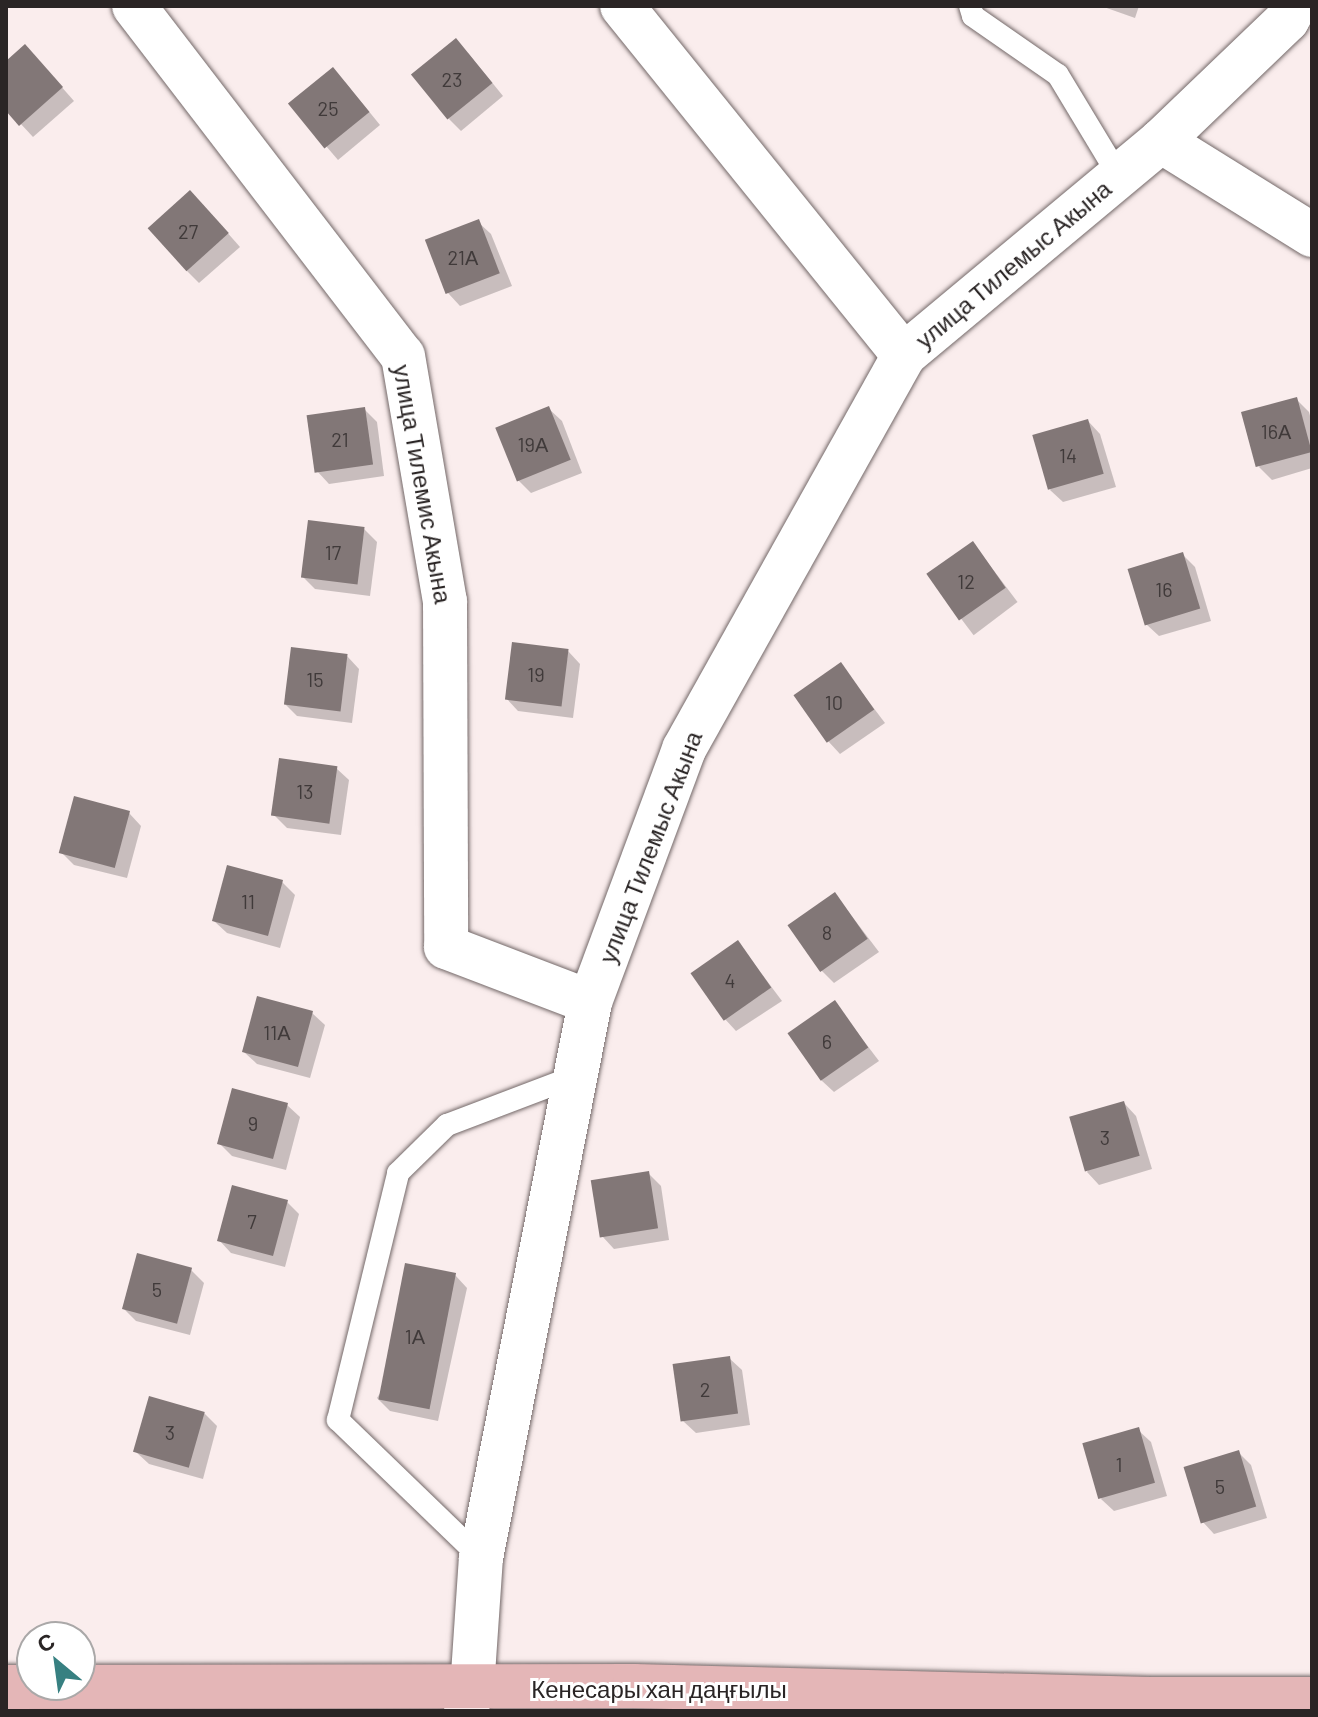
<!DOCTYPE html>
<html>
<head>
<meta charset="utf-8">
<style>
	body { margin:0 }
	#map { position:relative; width:1318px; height:1717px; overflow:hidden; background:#faeded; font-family:Barlow,sans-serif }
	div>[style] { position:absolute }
	.shadow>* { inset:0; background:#0003; transform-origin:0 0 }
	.building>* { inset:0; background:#827777; transform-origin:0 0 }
	.roads { filter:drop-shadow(0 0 2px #736868) drop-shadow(0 0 2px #736868) }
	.lane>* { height:22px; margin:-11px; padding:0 11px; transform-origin:11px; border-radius:11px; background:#fff }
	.street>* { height:44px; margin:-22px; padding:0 22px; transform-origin:22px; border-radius:22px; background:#fff }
	.primary>* { height:44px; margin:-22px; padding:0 22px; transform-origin:22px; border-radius:22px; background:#e4b6b7 }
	span { translate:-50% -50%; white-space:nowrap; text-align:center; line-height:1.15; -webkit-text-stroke:6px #fff; paint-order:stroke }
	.number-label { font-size:20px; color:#403a3a }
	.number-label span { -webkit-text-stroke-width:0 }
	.street-label { font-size:24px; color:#2a2525 }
	.frame { position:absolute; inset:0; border:8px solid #2a2525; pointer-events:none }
	.north { position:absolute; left:16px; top:1621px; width:80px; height:80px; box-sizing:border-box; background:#fff; border:2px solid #aaa8a8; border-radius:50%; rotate:331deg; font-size:22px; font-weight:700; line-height:32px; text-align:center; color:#2a2525 }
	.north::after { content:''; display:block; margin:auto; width:28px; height:36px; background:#378081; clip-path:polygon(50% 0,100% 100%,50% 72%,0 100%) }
</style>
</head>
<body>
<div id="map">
	<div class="shadow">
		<i style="clip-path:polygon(1101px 6px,1139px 6px,1135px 18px)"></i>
		<i style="clip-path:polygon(468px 53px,503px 96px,461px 131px,449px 119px)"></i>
		<i style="clip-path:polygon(37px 59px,74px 101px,33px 137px,6px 108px,6px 63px)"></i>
		<i style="clip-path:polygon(345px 82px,380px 125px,338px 160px,290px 104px)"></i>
		<i style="clip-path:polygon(203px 205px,240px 247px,199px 283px,187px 271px)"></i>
		<i style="clip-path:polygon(478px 222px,491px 234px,512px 286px,460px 306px,448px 293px)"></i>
		<i style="clip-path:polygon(1296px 399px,1309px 412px,1312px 423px,1312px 468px,1272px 480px,1259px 467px)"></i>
		<i style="clip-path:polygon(364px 409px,377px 422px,384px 476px,329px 484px,317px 471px)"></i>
		<i style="clip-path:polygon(549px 409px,562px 421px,582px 473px,531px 493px,518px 480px)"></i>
		<i style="clip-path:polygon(1088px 421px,1100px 434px,1116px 487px,1063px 502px,1050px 490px)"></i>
		<i style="clip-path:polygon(364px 529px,377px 542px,370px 596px,315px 589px,302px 576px)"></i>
		<i style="left:973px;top:543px;width:74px;height:55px;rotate:53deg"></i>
		<i style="clip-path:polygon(1183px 555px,1195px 567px,1211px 621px,1159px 636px,1146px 624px)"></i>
		<i style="clip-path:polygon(568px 651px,580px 664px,573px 718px,518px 711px,506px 698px)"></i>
		<i style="clip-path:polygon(347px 656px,359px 669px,352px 723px,297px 716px,284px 703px)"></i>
		<i style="clip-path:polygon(841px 665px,885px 723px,840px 754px,828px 741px)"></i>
		<i style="clip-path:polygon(336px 768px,349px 780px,341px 835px,287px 828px,274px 815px)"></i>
		<i style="clip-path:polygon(129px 813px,141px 826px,127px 878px,74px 865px,61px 852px)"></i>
		<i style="clip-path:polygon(282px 882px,295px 895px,280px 948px,227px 933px,214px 921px)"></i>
		<i style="clip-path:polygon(835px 894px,879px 952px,834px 983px,821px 970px)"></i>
		<i style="clip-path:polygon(738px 942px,782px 1001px,736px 1031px,724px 1018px)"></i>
		<i style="clip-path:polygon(835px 1003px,879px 1061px,834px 1092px,821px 1080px)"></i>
		<i style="clip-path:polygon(312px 1013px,325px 1025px,310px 1078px,257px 1064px,244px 1052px)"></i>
		<i style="clip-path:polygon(1124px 1103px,1136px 1116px,1152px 1169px,1099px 1185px,1087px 1172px)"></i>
		<i style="clip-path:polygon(287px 1105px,300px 1117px,286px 1170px,232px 1156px,219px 1143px)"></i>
		<i style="clip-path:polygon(648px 1173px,661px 1186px,669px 1240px,614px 1249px,602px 1236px)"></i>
		<i style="clip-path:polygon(287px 1202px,299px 1214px,285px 1267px,231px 1253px,219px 1240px)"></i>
		<i style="clip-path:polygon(191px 1270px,204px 1283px,190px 1335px,136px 1321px,124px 1309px)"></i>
		<i style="clip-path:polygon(455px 1275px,467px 1288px,438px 1421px,390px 1411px,377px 1398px)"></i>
		<i style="clip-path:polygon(729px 1358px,742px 1370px,750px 1425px,696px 1433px,683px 1421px)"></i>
		<i style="clip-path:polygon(204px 1413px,217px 1426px,203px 1479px,149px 1464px,136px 1452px)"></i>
		<i style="clip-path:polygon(1138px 1430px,1151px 1442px,1167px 1496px,1114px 1511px,1101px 1499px)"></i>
		<i style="clip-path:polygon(1238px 1452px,1251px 1465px,1267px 1518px,1214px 1534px,1202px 1521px)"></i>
	</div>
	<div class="building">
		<i style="left:456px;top:38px;width:58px;height:58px;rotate:51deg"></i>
		<i style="clip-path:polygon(25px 44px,63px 87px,19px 126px,6px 111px,6px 61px)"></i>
		<i style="left:333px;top:67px;width:58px;height:58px;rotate:51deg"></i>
		<i style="left:190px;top:190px;width:58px;height:57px;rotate:48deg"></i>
		<i style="left:479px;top:219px;width:58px;height:58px;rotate:69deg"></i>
		<i style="left:1297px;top:397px;width:57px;height:58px;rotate:75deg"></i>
		<i style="left:549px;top:406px;width:58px;height:58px;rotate:68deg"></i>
		<i style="left:365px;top:407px;width:58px;height:59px;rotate:82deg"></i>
		<i style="left:1088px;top:419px;width:57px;height:58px;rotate:74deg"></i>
		<i style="left:308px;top:520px;width:57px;height:58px;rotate:7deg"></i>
		<i style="left:973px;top:541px;width:57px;height:57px;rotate:55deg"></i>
		<i style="left:1183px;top:552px;width:59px;height:58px;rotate:73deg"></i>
		<i style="left:512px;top:642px;width:57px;height:58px;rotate:7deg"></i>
		<i style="left:291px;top:647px;width:57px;height:58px;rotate:7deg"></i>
		<i style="left:841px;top:662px;width:58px;height:58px;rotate:55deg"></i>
		<i style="left:279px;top:758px;width:59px;height:58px;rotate:8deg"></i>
		<i style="left:74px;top:796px;width:58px;height:59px;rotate:15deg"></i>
		<i style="left:227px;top:865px;width:58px;height:58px;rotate:15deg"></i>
		<i style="left:835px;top:892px;width:57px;height:58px;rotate:55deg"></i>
		<i style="left:738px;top:940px;width:58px;height:58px;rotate:55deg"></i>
		<i style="left:257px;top:996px;width:58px;height:58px;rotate:15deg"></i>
		<i style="left:835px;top:1000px;width:58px;height:58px;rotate:55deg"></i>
		<i style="left:232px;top:1088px;width:58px;height:58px;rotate:15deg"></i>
		<i style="left:1124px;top:1101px;width:57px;height:57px;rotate:74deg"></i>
		<i style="left:649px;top:1171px;width:58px;height:59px;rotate:81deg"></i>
		<i style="left:232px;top:1185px;width:58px;height:58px;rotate:15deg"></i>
		<i style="left:137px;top:1253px;width:57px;height:58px;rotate:15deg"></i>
		<i style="left:405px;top:1263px;width:52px;height:139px;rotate:11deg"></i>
		<i style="left:730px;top:1356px;width:58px;height:58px;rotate:82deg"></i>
		<i style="left:149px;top:1396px;width:58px;height:58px;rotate:16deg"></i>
		<i style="left:1139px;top:1427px;width:58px;height:59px;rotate:74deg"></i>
		<i style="left:1239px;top:1450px;width:59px;height:58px;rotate:73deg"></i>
	</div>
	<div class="roads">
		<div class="lane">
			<i style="left:970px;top:6px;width:10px;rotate:73deg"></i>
			<i style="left:973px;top:16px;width:103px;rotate:34.8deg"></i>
			<i style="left:1058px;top:75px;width:118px;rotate:58.9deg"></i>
			<i style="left:481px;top:1558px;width:199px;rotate:-136deg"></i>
			<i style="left:338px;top:1420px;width:254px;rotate:-76.3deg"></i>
			<i style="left:398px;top:1173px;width:69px;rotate:-44.4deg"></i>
			<i style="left:447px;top:1125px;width:138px;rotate:-20.8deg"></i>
		</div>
		<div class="street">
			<i style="left:134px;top:6px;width:441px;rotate:52.5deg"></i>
			<i style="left:403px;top:356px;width:249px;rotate:80.3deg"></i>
			<i style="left:445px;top:601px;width:346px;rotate:89.8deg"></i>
			<i style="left:446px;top:947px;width:154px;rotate:20.9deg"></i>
			<i style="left:622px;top:6px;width:449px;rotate:51.1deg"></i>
			<i style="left:1161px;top:141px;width:178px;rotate:31.9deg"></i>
			<i style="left:466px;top:1711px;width:23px;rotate:-75deg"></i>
			<i style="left:472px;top:1689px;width:131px;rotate:-86.1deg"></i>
			<i style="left:481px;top:1558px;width:567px;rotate:-78.91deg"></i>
			<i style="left:590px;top:1002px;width:270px;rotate:-69.6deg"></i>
			<i style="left:684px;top:749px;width:451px;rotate:-60.8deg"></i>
			<i style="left:904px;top:355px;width:334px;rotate:-39.8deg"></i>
			<i style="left:1161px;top:141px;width:175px;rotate:-43.8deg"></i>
			<i style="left:1287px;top:20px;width:16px;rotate:-60deg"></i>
		</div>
		<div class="primary">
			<i style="left:6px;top:1687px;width:628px;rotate:-0.09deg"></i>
			<i style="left:634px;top:1686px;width:515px;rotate:1.45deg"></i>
			<i style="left:1149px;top:1699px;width:163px"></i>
		</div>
	</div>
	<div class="number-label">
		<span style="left:452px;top:79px">23</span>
		<span style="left:328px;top:108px">25</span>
		<span style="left:188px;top:231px">27</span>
		<span style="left:463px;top:257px">21А</span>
		<span style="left:1276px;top:431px">16А</span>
		<span style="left:340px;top:439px">21</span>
		<span style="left:533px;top:444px">19А</span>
		<span style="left:1068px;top:455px">14</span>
		<span style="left:333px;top:552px">17</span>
		<span style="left:966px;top:581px">12</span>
		<span style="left:1164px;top:589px">16</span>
		<span style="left:536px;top:674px">19</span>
		<span style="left:315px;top:679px">15</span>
		<span style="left:834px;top:702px">10</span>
		<span style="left:305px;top:791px">13</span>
		<span style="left:248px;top:901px">11</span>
		<span style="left:827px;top:932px">8</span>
		<span style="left:730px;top:980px">4</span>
		<span style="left:277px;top:1032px">11А</span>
		<span style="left:827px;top:1041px">6</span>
		<span style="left:253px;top:1123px">9</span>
		<span style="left:1105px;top:1137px">3</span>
		<span style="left:252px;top:1221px">7</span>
		<span style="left:157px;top:1289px">5</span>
		<span style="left:415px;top:1336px">1А</span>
		<span style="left:705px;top:1389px">2</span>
		<span style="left:170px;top:1432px">3</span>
		<span style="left:1119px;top:1464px">1</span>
		<span style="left:1220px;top:1486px">5</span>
	</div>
	<div class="street-label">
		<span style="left:1013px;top:264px;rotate:-40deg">улица Тилемыс Акына</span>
		<span style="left:423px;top:484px;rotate:80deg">улица Тилемис Акына</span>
		<span style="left:650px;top:847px;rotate:-69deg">улица Тилемыс Акына</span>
		<span style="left:659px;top:1689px">Кенесары хан даңғылы</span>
	</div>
	<div class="frame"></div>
	<div class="north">С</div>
</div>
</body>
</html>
